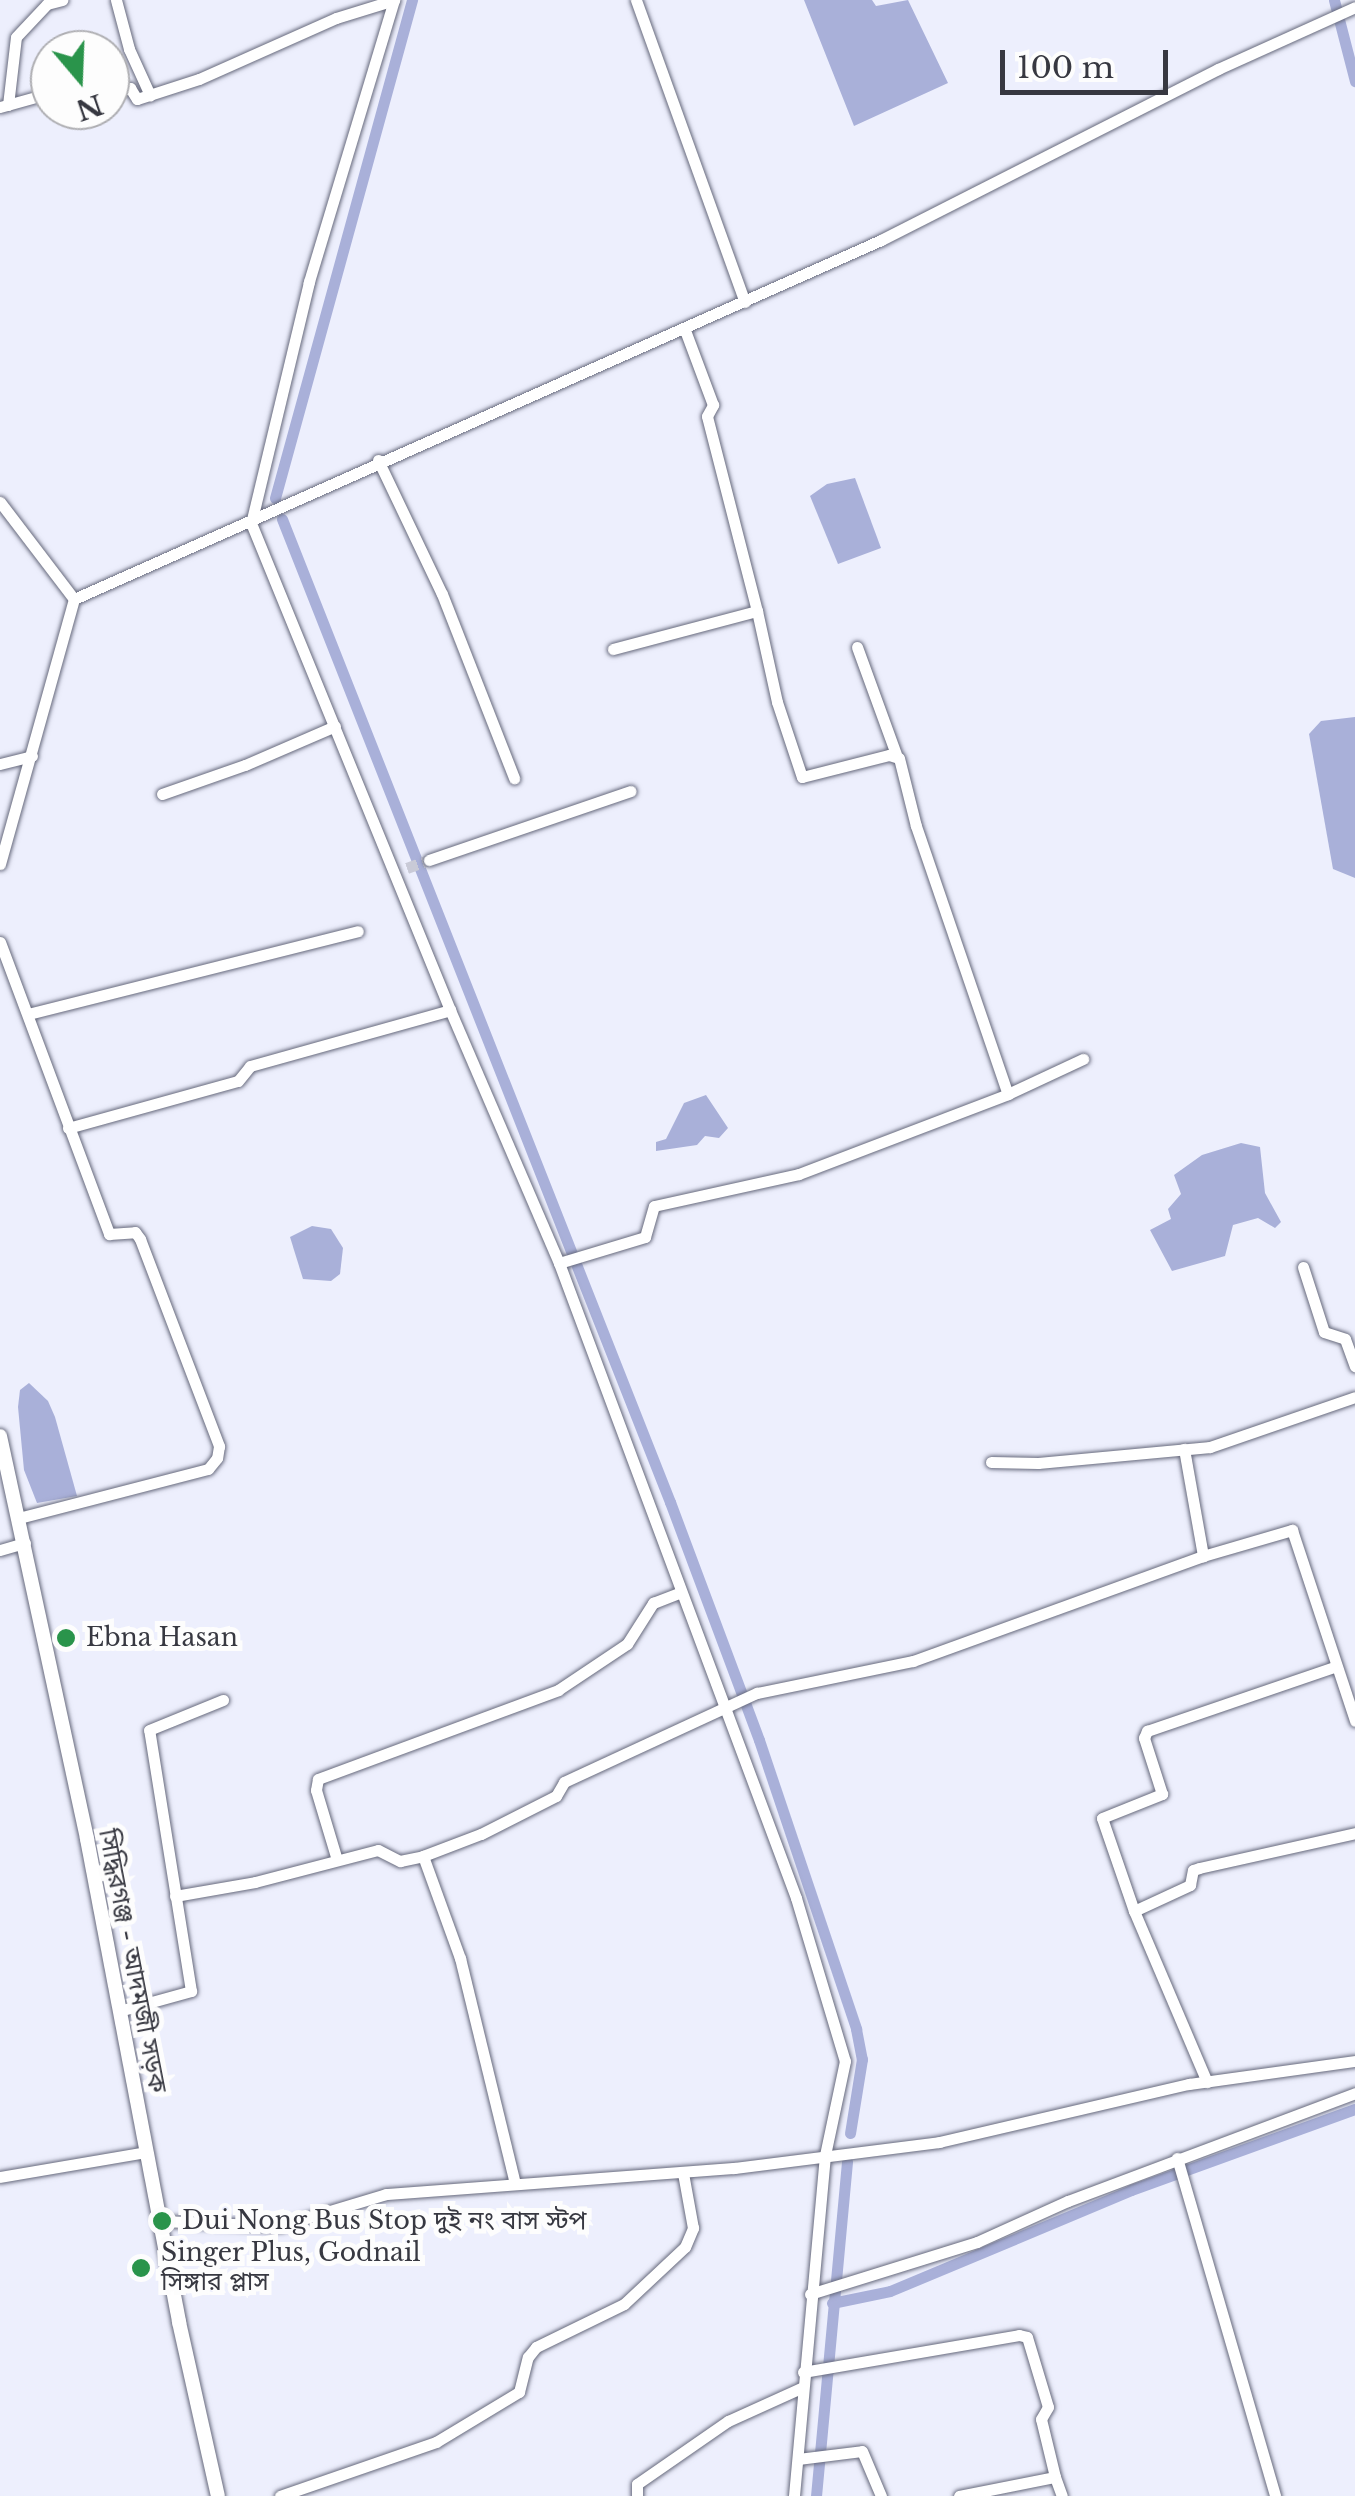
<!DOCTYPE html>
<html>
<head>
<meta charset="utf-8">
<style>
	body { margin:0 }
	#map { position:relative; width:1355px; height:2496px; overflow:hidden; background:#edeffd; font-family:"Libre Baskerville","Noto Sans Bengali",serif }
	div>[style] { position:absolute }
	.water>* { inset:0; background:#a9b0d9 }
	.canal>* { height:11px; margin:-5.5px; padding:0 5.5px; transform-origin:5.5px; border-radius:5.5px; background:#a9b0d9 }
	.minor-tunnel>* { height:11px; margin-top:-5.5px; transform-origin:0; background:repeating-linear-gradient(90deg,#c9cad7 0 11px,transparent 0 16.5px) }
	.roads { filter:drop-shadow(0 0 2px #66697c) drop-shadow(0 0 2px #66697c) }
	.minor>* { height:11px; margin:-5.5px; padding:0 5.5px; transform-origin:5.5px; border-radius:5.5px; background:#fff }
	.major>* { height:14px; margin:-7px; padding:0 7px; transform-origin:7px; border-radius:7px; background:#fff }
	.dots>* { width:28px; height:28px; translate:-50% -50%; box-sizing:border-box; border:5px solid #fdfdfd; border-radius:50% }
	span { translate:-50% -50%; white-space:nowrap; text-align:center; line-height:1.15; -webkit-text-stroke:10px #fdfdfd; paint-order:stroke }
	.poi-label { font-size:25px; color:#373841 }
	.left { translate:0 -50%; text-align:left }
	.street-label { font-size:25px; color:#373841 }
	.north { position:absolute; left:30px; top:30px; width:100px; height:100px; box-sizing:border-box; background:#fdfdfd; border:2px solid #aeaeb2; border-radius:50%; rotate:161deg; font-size:28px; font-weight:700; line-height:40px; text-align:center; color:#373841 }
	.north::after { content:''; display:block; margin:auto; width:35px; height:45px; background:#2a944b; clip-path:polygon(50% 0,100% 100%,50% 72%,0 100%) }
	.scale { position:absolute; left:1000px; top:50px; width:168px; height:45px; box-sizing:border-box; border:5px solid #373841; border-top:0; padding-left:12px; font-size:30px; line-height:35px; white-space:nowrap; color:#373841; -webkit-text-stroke:8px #fdfdfd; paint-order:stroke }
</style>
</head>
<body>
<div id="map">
	<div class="water">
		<i style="clip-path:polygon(804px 0,872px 0,876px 6px,908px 0,948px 83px,854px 126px)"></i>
		<i style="clip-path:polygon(855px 478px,881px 548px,838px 564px,810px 496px,827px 484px)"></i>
		<i style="clip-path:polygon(1355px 717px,1355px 878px,1333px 869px,1309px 734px,1321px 721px)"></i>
		<i style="clip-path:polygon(706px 1095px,728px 1128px,719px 1138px,705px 1136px,697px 1145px,656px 1151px,656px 1142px,666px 1139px,684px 1103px)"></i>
		<i style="clip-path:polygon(1241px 1143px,1260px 1147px,1265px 1193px,1281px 1222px,1275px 1228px,1258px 1218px,1233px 1225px,1225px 1256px,1172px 1271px,1150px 1230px,1171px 1219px,1168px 1209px,1181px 1194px,1174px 1175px,1202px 1155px)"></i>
		<i style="clip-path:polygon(312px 1226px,331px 1229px,343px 1248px,340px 1274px,331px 1281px,303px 1279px,290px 1237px)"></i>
		<i style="clip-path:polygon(29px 1383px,48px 1401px,55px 1417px,77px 1496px,37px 1503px,24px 1470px,18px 1407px,20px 1390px)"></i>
	</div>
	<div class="canal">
		<i style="left:1334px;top:0;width:84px;rotate:75.5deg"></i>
		<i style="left:275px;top:498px;width:517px;rotate:-74.62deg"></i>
		<i style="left:282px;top:519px;width:1057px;rotate:68.46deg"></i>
		<i style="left:670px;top:1502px;width:254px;rotate:69.5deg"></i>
		<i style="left:759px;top:1740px;width:305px;rotate:71.4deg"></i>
		<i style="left:856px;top:2029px;width:31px;rotate:79deg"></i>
		<i style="left:862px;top:2059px;width:75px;rotate:99.2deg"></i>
		<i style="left:832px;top:2303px;width:59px;rotate:-11.7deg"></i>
		<i style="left:890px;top:2291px;width:261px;rotate:-22.7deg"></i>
		<i style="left:1131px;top:2190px;width:238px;rotate:-19.9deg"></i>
		<i style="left:816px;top:2496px;width:336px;rotate:-84.7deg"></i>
	</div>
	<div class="minor-tunnel">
		<i style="left:407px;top:868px;width:23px;rotate:-20deg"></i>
	</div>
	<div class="roads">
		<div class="minor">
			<i style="left:116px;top:0;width:51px;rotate:75.1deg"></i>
			<i style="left:129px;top:49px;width:51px;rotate:65.5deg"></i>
			<i style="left:394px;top:0;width:295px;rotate:106.8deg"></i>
			<i style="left:309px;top:282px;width:248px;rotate:103.5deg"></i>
			<i style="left:251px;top:523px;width:526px;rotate:67.77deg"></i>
			<i style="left:450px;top:1010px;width:275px;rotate:66.7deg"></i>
			<i style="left:559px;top:1263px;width:678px;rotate:69.53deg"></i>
			<i style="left:796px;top:1898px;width:170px;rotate:73.3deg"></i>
			<i style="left:845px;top:2061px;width:96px;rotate:102deg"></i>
			<i style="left:825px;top:2155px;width:342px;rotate:95.2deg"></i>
			<i style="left:636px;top:0;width:321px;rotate:70.2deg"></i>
			<i style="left:110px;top:93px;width:21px;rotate:-14deg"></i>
			<i style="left:130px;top:88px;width:13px;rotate:58deg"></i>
			<i style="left:137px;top:99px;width:65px;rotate:-17.9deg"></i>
			<i style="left:199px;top:79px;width:150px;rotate:-24deg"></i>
			<i style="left:336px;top:18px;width:61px;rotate:-17.2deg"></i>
			<i style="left:8px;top:105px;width:68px;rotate:-83.3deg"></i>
			<i style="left:16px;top:37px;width:45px;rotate:-46.8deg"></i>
			<i style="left:47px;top:4px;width:16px;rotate:-15deg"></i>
			<i style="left:0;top:107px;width:52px;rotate:-15.6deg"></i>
			<i style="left:378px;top:460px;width:148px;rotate:64.5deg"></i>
			<i style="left:442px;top:594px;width:198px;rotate:68.6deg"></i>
			<i style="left:0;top:502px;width:122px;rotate:52.7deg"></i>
			<i style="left:74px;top:599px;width:883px;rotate:-23.98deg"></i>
			<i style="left:881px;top:240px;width:378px;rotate:-26.9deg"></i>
			<i style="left:1218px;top:69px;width:150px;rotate:-24.3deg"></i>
			<i style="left:757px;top:611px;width:93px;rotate:77.6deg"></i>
			<i style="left:777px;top:702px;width:79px;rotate:71.6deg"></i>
			<i style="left:802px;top:777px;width:90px;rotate:-14.2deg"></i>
			<i style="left:889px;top:755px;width:10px;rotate:17deg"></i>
			<i style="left:899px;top:758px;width:70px;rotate:76deg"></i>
			<i style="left:916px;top:826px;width:283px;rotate:71.1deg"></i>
			<i style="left:857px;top:647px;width:114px;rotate:70deg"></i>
			<i style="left:613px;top:649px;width:149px;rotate:-14.8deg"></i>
			<i style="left:757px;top:611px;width:201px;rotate:-104.4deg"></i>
			<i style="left:707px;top:416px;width:13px;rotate:-61deg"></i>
			<i style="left:713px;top:405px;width:80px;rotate:-110.5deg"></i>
			<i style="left:0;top:764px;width:33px;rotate:-14deg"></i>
			<i style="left:162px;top:794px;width:88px;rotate:-19.3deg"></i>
			<i style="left:245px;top:765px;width:98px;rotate:-23.4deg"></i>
			<i style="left:429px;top:860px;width:213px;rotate:-18.9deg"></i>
			<i style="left:0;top:864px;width:275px;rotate:-74.4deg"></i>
			<i style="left:0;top:942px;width:312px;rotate:69.5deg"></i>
			<i style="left:109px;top:1234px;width:26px;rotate:-4deg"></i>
			<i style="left:135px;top:1232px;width:9px;rotate:54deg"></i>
			<i style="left:140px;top:1239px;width:222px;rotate:69.1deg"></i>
			<i style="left:219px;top:1446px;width:12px;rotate:99deg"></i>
			<i style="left:217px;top:1458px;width:14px;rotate:129deg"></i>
			<i style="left:208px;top:1469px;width:195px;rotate:165.5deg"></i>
			<i style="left:28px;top:1014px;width:340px;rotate:-14.1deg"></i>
			<i style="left:68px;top:1128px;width:176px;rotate:-15.5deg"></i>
			<i style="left:238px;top:1081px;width:19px;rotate:-51deg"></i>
			<i style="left:250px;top:1066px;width:208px;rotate:-15.6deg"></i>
			<i style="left:559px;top:1263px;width:90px;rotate:-16.8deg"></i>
			<i style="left:645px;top:1237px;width:32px;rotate:-74deg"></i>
			<i style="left:654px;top:1206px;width:148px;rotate:-12.4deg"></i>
			<i style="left:799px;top:1174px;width:224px;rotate:-20.9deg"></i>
			<i style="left:1008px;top:1094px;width:83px;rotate:-25deg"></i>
			<i style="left:1303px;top:1267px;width:68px;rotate:72.1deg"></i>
			<i style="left:1324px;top:1332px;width:22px;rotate:18deg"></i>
			<i style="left:1345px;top:1339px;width:29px;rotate:70deg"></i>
			<i style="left:1184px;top:1449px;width:109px;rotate:79.9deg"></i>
			<i style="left:991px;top:1462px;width:47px;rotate:1.2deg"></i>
			<i style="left:1038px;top:1463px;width:173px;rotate:-5.3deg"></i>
			<i style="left:1210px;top:1447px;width:153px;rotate:-19deg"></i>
			<i style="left:0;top:1550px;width:26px;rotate:-16deg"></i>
			<i style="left:423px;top:1856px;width:109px;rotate:70.1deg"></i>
			<i style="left:460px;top:1958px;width:232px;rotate:76.3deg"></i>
			<i style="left:337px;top:1860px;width:73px;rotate:-106.7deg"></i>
			<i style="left:316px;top:1790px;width:11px;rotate:-80deg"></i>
			<i style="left:318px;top:1779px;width:256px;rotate:-20.3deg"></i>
			<i style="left:558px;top:1690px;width:83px;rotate:-33.7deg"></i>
			<i style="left:627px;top:1644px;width:49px;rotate:-57.6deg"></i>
			<i style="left:653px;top:1603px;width:28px;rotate:-21deg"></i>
			<i style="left:175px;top:1896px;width:81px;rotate:-9.9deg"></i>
			<i style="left:255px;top:1882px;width:127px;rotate:-14.6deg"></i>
			<i style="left:378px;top:1850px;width:25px;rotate:27deg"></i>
			<i style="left:400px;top:1861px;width:24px;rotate:-12deg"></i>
			<i style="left:423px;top:1856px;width:62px;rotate:-20.8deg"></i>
			<i style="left:481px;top:1834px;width:84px;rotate:-26.9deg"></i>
			<i style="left:556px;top:1796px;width:16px;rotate:-60deg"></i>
			<i style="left:564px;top:1782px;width:213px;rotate:-24.8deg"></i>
			<i style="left:757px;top:1693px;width:159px;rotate:-11.6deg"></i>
			<i style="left:913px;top:1661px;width:308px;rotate:-19.9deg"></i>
			<i style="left:1203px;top:1556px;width:93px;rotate:-16.3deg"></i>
			<i style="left:1292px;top:1530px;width:201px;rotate:71.7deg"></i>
			<i style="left:1134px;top:1911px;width:62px;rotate:-24.9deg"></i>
			<i style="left:1190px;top:1885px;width:15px;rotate:-79deg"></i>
			<i style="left:1193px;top:1870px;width:6px;rotate:-18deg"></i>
			<i style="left:1199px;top:1868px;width:160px;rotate:-12.6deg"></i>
			<i style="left:119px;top:2011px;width:75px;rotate:-15.5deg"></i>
			<i style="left:191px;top:1991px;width:264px;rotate:-99.1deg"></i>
			<i style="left:149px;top:1730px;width:80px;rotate:-22.1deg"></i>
			<i style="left:1207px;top:2082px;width:186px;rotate:-113.1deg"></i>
			<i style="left:1134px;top:1911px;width:98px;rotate:-109deg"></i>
			<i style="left:1102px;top:1818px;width:65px;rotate:-21.8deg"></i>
			<i style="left:1162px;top:1794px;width:59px;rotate:-107.8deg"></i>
			<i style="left:1144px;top:1738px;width:8px;rotate:-67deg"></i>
			<i style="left:1147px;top:1731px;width:198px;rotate:-18.9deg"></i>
			<i style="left:1177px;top:2158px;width:352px;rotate:73.8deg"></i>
			<i style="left:0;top:2177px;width:148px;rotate:-9.7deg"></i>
			<i style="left:162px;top:2221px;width:118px;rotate:2.4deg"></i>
			<i style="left:280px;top:2226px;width:111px;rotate:-16.8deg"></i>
			<i style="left:386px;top:2194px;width:349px;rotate:-4.3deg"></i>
			<i style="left:734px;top:2168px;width:207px;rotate:-7.2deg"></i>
			<i style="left:939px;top:2142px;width:257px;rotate:-13.1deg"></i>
			<i style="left:1189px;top:2084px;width:168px;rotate:-7.9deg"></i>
			<i style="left:810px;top:2294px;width:175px;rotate:-17.3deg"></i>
			<i style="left:977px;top:2242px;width:100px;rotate:-24.3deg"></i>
			<i style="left:1068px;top:2201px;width:307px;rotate:-20.6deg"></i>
			<i style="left:803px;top:2372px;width:219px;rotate:-9.7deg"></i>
			<i style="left:1019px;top:2335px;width:8px;rotate:14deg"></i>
			<i style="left:1027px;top:2337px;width:73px;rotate:73.3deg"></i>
			<i style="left:1048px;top:2407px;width:14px;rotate:120deg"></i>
			<i style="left:1041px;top:2419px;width:60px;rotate:76.4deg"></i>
			<i style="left:798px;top:2459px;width:64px;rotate:-7.1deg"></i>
			<i style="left:862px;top:2451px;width:49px;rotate:67.1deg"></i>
			<i style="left:280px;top:2496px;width:165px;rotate:-19.1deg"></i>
			<i style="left:436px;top:2442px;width:97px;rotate:-31.1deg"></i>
			<i style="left:519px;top:2392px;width:36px;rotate:-76deg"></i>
			<i style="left:528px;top:2357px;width:13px;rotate:-51deg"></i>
			<i style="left:536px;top:2347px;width:98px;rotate:-26deg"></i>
			<i style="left:624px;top:2304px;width:83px;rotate:-43.1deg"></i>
			<i style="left:685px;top:2247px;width:21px;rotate:-67deg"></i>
			<i style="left:693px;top:2228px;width:56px;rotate:-100.3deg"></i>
			<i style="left:637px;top:2496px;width:12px;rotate:-90deg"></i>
			<i style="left:637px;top:2484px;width:111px;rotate:-34.7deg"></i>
			<i style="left:728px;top:2421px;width:80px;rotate:-24.3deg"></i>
			<i style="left:959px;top:2496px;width:98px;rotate:-11.2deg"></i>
			<i style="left:1055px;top:2477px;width:20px;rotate:70deg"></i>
		</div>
		<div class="major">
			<i style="left:0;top:1436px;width:412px;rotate:77.8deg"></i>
			<i style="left:87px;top:1839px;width:492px;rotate:79.2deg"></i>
			<i style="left:179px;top:2322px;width:178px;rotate:77.4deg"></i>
		</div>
	</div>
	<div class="dots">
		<i style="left:66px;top:1638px;background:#2a944b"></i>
		<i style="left:162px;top:2221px;background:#2a944b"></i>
		<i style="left:141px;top:2268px;background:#2a944b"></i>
	</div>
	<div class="poi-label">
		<span class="left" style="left:86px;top:1638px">Ebna Hasan</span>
		<span class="left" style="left:182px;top:2221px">Dui Nong Bus Stop দুই নং বাস স্টপ</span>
		<span class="left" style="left:161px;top:2268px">Singer Plus, Godnail<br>সিঙ্গার প্লাস</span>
	</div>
	<div class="street-label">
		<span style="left:132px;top:1961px;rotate:79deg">সিদ্ধিরগঞ্জ - আদমজী সড়ক</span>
	</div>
	<div class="north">N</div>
	<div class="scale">100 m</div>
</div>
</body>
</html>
